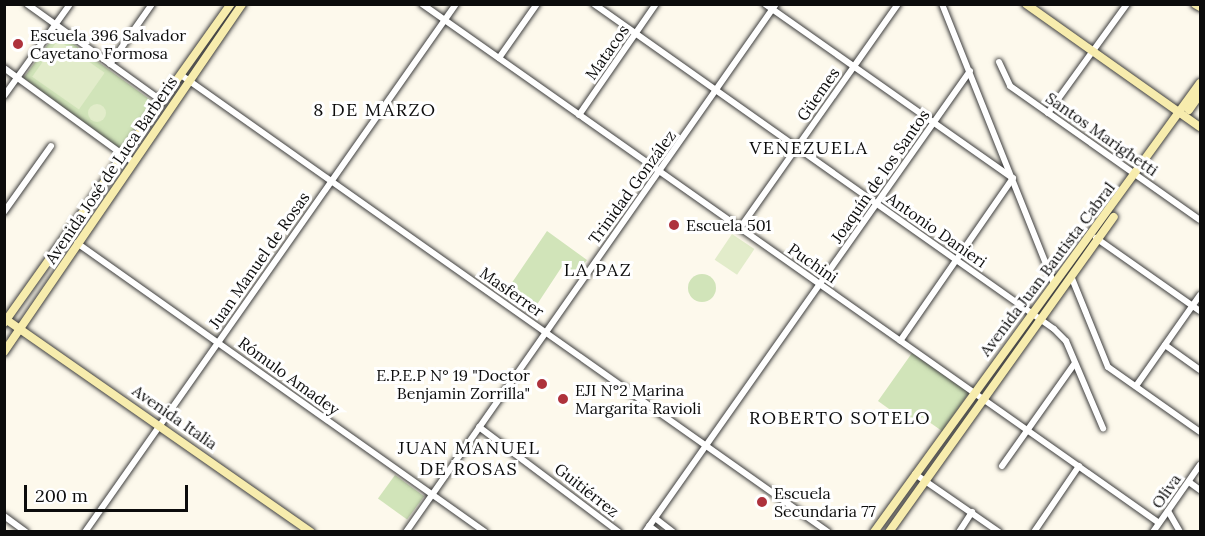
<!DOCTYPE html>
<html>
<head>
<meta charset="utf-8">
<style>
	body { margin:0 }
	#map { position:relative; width:1205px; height:536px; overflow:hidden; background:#fdf9ec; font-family:Lora,serif }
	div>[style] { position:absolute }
	.green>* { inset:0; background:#d1e4b9; transform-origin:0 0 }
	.round { border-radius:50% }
	.pitch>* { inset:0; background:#e2ecca; transform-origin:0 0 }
	.roads { filter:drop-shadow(0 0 2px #3f3f3f) drop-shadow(0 0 2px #3f3f3f) }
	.minor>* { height:6px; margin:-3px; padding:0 3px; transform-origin:3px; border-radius:3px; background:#fff }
	.secondary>* { height:8px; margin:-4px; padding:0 4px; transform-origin:4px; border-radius:4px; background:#f7ecad }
	.dots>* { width:16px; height:16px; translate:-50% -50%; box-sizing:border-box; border:3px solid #fff; border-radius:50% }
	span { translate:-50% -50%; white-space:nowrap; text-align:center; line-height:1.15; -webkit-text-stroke:6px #fff; paint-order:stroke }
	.poi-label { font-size:16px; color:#0c0c0c }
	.left { translate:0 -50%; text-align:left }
	.right { translate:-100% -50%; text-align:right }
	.street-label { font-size:16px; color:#0c0c0c }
	.neighbourhood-label { font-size:18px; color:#0c0c0c; letter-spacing:1.5px }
	.frame { position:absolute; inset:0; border:6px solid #0c0c0c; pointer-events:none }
	.scale { position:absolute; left:24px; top:485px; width:164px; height:27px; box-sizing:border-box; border:3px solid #0c0c0c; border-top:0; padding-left:8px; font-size:18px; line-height:21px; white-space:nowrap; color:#0c0c0c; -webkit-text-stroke:4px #fff; paint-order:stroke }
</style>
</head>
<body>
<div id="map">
	<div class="green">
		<i style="left:57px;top:32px;width:120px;height:57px;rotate:36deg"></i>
		<i style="clip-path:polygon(547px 231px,587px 260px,576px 274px,563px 265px,536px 306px,509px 287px)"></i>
		<i class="round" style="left:688px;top:274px;width:28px;height:28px"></i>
		<i style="clip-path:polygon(912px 353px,969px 393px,942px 431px,922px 417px,914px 427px,878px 401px)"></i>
		<i style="left:395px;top:475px;width:36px;height:29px;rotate:36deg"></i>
	</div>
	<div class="pitch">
		<i style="left:58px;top:40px;width:57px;height:45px;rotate:35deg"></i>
		<i class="round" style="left:88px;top:104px;width:18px;height:18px"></i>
		<i style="left:732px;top:234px;width:27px;height:31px;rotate:34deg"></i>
	</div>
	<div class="roads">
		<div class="minor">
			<i style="left:27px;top:4px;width:166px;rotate:35.7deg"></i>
			<i style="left:422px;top:4px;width:901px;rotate:35.15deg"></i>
			<i style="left:594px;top:4px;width:563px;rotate:35.24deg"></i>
			<i style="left:1054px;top:329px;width:17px;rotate:45deg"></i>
			<i style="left:1066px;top:341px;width:95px;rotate:67deg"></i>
			<i style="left:765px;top:4px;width:303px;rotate:35.1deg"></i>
			<i style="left:1013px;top:178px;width:198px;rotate:124.7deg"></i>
			<i style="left:942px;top:4px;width:299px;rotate:68.2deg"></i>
			<i style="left:499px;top:58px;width:66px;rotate:-54.9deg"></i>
			<i style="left:999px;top:62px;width:26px;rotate:65deg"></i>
			<i style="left:1010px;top:86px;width:232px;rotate:35.2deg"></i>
			<i style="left:110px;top:64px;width:73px;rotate:-55deg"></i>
			<i style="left:4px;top:68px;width:160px;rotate:36.1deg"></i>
			<i style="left:181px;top:75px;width:792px;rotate:35.23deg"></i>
			<i style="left:4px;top:96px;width:113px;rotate:-54.3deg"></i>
			<i style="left:1048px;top:113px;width:135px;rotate:-54.1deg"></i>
			<i style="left:579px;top:115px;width:135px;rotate:-55.3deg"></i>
			<i style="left:4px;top:212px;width:81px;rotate:-54.5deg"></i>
			<i style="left:740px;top:228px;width:274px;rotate:-54.8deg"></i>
			<i style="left:1096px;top:238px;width:127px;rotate:35.1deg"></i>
			<i style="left:77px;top:243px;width:500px;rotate:35.3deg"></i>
			<i style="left:1071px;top:276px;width:98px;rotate:67.9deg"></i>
			<i style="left:1108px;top:367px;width:113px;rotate:35.2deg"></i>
			<i style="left:1165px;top:345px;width:43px;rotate:35.5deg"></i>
			<i style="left:1136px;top:386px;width:111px;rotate:-54.9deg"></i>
			<i style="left:479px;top:427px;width:175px;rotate:36.9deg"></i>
			<i style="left:1002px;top:466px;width:126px;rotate:-54.7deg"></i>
			<i style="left:915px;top:474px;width:102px;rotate:34.6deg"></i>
			<i style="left:1189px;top:482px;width:14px;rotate:36deg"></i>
			<i style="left:1168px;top:511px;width:24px;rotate:60deg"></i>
			<i style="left:4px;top:516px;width:27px;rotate:36deg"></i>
			<i style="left:655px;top:518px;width:23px;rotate:38deg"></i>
			<i style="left:649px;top:526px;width:10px;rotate:37deg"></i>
			<i style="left:85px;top:532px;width:645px;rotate:-54.91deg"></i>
			<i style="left:406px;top:532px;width:645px;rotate:-54.98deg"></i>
			<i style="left:645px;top:532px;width:564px;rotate:-54.82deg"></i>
			<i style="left:959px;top:532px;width:24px;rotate:-57deg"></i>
			<i style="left:1034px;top:532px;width:80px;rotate:-55.7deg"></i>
			<i style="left:1153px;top:532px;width:82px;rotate:-55deg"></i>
		</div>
		<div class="secondary">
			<i style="left:1026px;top:4px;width:213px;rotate:35.3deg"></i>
			<i style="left:1195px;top:4px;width:6px;rotate:31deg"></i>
			<i style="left:1189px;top:110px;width:19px;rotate:-55deg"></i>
			<i style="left:4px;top:318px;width:374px;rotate:34.9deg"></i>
			<i style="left:4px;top:323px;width:392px;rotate:-54.6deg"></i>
			<i style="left:4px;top:352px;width:422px;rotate:-55.6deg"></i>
			<i style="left:874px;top:532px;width:555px;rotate:-54.02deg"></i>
			<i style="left:889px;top:532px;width:387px;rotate:-54.5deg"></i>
		</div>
	</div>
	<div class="dots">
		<i style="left:18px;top:44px;background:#ae323c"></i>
		<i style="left:674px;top:225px;background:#ae323c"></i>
		<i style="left:542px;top:384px;background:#ae323c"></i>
		<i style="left:563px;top:399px;background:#ae323c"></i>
		<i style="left:762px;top:502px;background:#ae323c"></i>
	</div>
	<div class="poi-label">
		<span class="left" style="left:30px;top:44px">Escuela 396 Salvador<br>Cayetano Formosa</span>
		<span class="left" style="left:686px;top:225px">Escuela 501</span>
		<span class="right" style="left:530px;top:384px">E.P.E.P N° 19 "Doctor<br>Benjamin Zorrilla"</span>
		<span class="left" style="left:575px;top:399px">EJI N°2 Marina<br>Margarita Ravioli</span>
		<span class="left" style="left:774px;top:502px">Escuela<br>Secundaria 77</span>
	</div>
	<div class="street-label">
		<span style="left:607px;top:52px;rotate:-55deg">Matacos</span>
		<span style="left:818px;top:94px;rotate:-55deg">Güemes</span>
		<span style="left:1102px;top:134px;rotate:35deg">Santos Marighetti</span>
		<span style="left:111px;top:170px;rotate:-56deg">Avenida José de Luca Barberis</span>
		<span style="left:880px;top:176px;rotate:-55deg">Joaquín de los Santos</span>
		<span style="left:632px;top:187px;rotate:-54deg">Trinidad González</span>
		<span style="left:937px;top:230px;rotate:35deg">Antonio Danieri</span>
		<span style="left:259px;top:260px;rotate:-55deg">Juan Manuel de Rosas</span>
		<span style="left:813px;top:263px;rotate:35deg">Puchini</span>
		<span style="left:1047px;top:269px;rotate:-53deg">Avenida Juan Bautista Cabral</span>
		<span style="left:512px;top:292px;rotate:35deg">Masferrer</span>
		<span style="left:289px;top:376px;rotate:36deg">Rómulo Amadey</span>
		<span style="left:175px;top:417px;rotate:35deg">Avenida Italia</span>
		<span style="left:587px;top:490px;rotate:38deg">Guitiérrez</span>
		<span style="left:1166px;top:491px;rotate:-55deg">Oliva</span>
	</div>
	<div class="neighbourhood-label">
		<span style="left:375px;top:110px">8 DE MARZO</span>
		<span style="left:809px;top:148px">VENEZUELA</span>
		<span style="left:598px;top:270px">LA PAZ</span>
		<span style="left:840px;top:418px">ROBERTO SOTELO</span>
		<span style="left:469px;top:459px">JUAN MANUEL<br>DE ROSAS</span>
	</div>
	<div class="frame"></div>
	<div class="scale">200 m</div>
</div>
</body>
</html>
